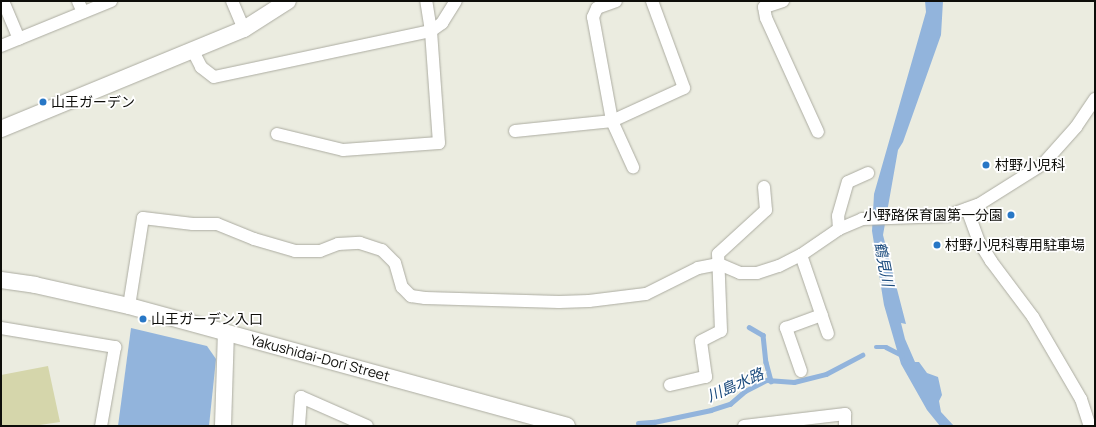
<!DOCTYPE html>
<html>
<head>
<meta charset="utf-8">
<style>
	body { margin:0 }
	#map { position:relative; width:1096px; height:427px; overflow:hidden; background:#ebece0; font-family:Manrope,"Noto Sans JP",sans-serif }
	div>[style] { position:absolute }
	.green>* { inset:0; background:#d5d6ab }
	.water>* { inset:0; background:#92b4dc }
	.stream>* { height:4.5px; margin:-2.25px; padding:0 2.25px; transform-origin:2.25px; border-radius:2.25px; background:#92b4dc }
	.roads { filter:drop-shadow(0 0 1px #acaca1) drop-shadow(0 0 1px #acaca1) }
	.street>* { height:12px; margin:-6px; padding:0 6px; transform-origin:6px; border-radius:6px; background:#fff }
	.secondary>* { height:16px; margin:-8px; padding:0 8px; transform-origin:8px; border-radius:8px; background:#fff }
	.dots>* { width:11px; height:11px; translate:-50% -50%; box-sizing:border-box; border:2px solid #fff; border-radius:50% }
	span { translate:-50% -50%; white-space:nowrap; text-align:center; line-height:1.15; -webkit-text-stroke:3.5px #fff; paint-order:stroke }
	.poi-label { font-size:14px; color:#0d0d09 }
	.left { translate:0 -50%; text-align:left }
	.right { translate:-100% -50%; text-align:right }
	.street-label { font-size:14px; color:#0d0d09 }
	.water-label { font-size:15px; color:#1c4c7e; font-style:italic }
	.frame { position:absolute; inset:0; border:2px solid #0d0d09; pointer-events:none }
</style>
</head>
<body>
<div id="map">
	<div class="green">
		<i style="clip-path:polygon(48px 366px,60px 422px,33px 426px,1px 426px,1px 375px)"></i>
	</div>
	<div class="water">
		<i style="clip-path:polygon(925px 1px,943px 1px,941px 35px,903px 142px,898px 150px,883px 235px,906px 324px,901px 323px,905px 339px,915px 362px,919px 362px,927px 373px,938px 377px,942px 395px,939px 401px,941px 412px,954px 426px,940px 426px,927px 410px,901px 364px,884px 305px,872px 231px,874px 194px,926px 12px)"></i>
		<i style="clip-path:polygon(131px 328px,207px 346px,216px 359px,209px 426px,118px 426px)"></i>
	</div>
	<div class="stream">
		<i style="left:749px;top:327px;width:16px;rotate:30deg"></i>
		<i style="left:763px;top:335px;width:27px;rotate:84deg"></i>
		<i style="left:766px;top:362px;width:20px;rotate:75deg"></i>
		<i style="left:876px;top:347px;width:10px"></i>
		<i style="left:886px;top:347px;width:18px;rotate:27deg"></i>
		<i style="left:638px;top:423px;width:16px;rotate:-4deg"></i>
		<i style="left:654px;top:422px;width:58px;rotate:-11.9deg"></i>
		<i style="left:711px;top:410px;width:20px;rotate:-18deg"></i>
		<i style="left:730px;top:404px;width:20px;rotate:-41deg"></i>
		<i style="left:745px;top:391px;width:25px;rotate:-27deg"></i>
		<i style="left:767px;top:380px;width:27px;rotate:4deg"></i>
		<i style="left:794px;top:382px;width:33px;rotate:-14deg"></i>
		<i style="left:826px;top:374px;width:41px;rotate:-27.8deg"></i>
	</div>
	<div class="roads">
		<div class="street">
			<i style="left:3px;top:1px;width:41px;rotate:67.2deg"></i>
			<i style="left:78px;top:1px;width:12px;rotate:66deg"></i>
			<i style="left:232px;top:1px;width:30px;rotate:67deg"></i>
			<i style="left:616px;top:1px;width:20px;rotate:160deg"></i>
			<i style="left:597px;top:8px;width:10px;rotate:114deg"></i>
			<i style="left:593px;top:17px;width:106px;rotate:79.6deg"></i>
			<i style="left:612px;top:121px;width:51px;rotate:65.5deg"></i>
			<i style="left:783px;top:1px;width:20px;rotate:162deg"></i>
			<i style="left:764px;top:7px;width:11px;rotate:80deg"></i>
			<i style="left:766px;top:18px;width:125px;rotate:65.5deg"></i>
			<i style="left:1px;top:46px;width:119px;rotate:-22.2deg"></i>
			<i style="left:193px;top:51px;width:18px;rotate:63deg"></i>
			<i style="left:201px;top:67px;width:16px;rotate:38deg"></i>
			<i style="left:214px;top:77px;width:222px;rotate:-12deg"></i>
			<i style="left:431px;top:31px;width:14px;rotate:-36deg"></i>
			<i style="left:442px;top:23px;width:26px;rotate:-58deg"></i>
			<i style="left:515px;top:131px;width:98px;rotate:-5.9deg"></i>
			<i style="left:612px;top:121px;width:79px;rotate:-24.6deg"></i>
			<i style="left:684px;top:88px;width:93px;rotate:-110.2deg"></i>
			<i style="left:277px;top:134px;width:68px;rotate:13.6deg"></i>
			<i style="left:343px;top:150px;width:96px;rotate:-4.2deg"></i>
			<i style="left:439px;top:143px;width:112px;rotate:-94.1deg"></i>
			<i style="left:431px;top:31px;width:30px;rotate:-99deg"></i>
			<i style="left:967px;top:209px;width:33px;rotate:70deg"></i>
			<i style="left:978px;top:240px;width:25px;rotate:58deg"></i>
			<i style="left:991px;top:261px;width:70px;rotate:53.1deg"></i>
			<i style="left:1033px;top:317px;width:95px;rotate:59.7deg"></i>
			<i style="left:1081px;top:399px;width:28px;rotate:72deg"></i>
			<i style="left:839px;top:229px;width:13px;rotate:-94deg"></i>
			<i style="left:838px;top:216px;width:35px;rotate:-74deg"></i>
			<i style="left:848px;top:182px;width:22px;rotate:-24deg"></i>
			<i style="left:801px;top:255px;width:83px;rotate:71.1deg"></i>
			<i style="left:129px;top:306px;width:89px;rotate:-81deg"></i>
			<i style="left:143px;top:218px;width:50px;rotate:6.8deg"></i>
			<i style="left:193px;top:224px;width:24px"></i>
			<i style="left:217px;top:224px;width:40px;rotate:22deg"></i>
			<i style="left:254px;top:239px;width:43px;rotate:16.3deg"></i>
			<i style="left:295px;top:251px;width:25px"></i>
			<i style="left:320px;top:251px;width:19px;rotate:-21deg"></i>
			<i style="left:338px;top:244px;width:22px;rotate:-3deg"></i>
			<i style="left:360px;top:243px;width:23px;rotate:18deg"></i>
			<i style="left:382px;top:250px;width:18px;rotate:45deg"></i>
			<i style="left:395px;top:263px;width:25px;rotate:74deg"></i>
			<i style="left:402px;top:287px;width:13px;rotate:45deg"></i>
			<i style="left:411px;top:296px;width:14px;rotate:8deg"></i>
			<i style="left:425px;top:298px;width:134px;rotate:1.7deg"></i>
			<i style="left:559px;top:302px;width:30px;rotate:-2deg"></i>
			<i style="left:589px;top:301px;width:57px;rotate:-7deg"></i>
			<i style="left:646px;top:294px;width:58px;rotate:-26.6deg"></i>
			<i style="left:698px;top:268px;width:21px;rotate:-11deg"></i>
			<i style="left:719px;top:264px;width:23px;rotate:23deg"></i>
			<i style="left:740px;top:273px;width:17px"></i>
			<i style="left:757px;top:273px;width:23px;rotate:-18deg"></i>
			<i style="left:779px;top:266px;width:25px;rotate:-27deg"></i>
			<i style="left:801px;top:255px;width:46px;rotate:-34.4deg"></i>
			<i style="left:839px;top:229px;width:25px;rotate:-23deg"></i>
			<i style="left:862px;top:219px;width:85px;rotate:-2deg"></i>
			<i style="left:947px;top:216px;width:33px;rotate:-20deg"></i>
			<i style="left:978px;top:205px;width:77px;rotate:-32.2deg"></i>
			<i style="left:1043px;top:164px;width:50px;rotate:-48.3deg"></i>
			<i style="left:1076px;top:127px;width:34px;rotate:-56deg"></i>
			<i style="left:1px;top:328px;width:116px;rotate:9.5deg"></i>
			<i style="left:115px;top:347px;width:80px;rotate:100deg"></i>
			<i style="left:801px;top:371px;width:46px;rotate:-109.2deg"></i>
			<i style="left:786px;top:328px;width:38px;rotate:-20deg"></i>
			<i style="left:670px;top:385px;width:37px;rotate:-13deg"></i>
			<i style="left:706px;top:377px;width:36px;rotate:-98deg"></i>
			<i style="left:701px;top:341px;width:22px;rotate:-27deg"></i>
			<i style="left:721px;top:331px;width:77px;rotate:-92.2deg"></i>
			<i style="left:718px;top:254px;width:65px;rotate:-42.5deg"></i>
			<i style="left:766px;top:210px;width:23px;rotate:-95deg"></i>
			<i style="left:299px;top:426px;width:29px;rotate:-86deg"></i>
			<i style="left:301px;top:397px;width:72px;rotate:23.7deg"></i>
			<i style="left:744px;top:426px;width:102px;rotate:-6.8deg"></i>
			<i style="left:845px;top:414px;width:12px;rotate:90deg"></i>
		</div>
		<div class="secondary">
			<i style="left:1px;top:129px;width:263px;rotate:-22.4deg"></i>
			<i style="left:244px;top:29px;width:52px;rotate:-32.5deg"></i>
			<i style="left:1px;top:280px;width:34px;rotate:8deg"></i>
			<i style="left:35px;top:285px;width:96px;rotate:12.6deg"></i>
			<i style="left:129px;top:306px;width:454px;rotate:15.3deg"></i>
			<i style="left:223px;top:426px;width:93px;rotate:-88.2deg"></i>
		</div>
	</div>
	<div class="dots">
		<i style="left:43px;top:102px;background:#2877c6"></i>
		<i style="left:986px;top:165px;background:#2877c6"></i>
		<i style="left:1011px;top:215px;background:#2877c6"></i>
		<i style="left:937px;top:245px;background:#2877c6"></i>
		<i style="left:143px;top:319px;background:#2877c6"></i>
	</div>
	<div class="poi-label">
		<span class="left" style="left:51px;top:102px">山王ガーデン</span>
		<span class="left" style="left:995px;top:165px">村野小児科</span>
		<span class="right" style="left:1003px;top:215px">小野路保育園第一分園</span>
		<span class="left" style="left:945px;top:245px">村野小児科専用駐車場</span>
		<span class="left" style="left:151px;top:319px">山王ガーデン入口</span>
	</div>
	<div class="street-label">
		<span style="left:320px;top:358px;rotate:15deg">Yakushidai-Dori Street</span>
	</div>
	<div class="water-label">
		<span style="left:884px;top:264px;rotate:79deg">鶴見川</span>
		<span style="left:735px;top:385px;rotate:-24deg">川島水路</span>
	</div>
	<div class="frame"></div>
</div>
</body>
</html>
